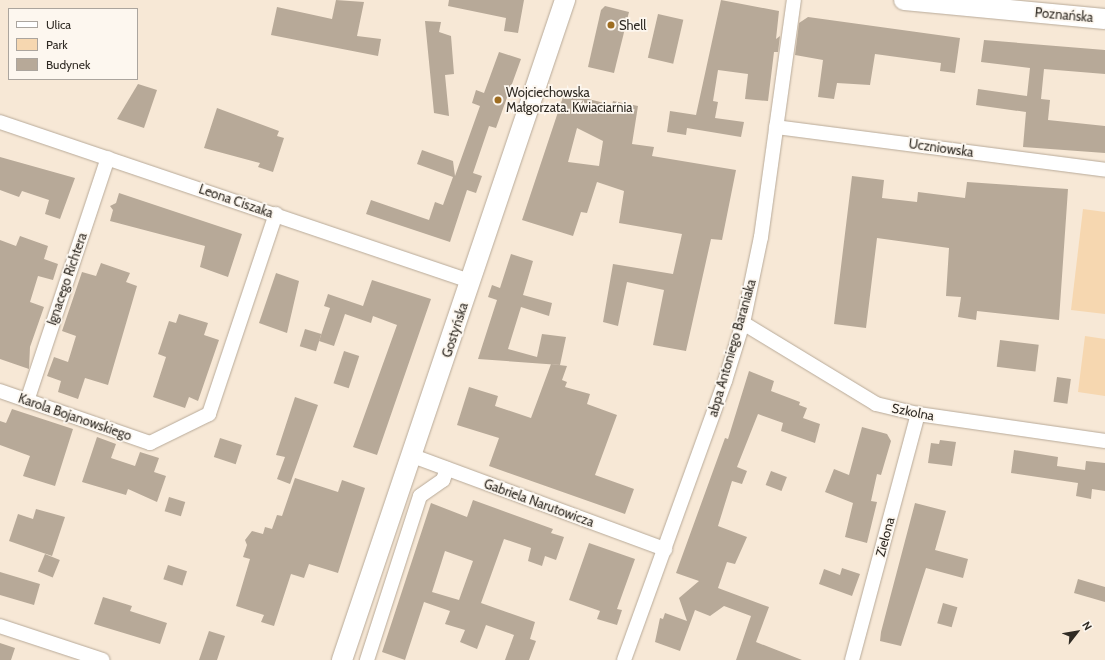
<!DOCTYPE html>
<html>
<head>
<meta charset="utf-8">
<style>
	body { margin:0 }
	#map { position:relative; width:1105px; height:660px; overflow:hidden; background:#f7e8d6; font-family:Cabin,sans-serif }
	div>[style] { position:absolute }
	.green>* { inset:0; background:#f6d7b0 }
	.building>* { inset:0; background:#b7a998; transform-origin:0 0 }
	.roads { filter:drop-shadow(0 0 1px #b8aa99) drop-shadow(0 0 1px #b8aa99) }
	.street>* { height:14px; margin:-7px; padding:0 7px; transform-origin:7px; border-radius:7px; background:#fff }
	.secondary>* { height:20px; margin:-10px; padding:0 10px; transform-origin:10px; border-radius:10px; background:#fff }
	.dots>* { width:11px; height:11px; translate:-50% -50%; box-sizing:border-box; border:2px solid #fdf7ef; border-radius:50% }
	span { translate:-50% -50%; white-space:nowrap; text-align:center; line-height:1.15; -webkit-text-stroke:3.5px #fdf7ef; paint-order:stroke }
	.street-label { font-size:13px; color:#302b24 }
	.poi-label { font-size:13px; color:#302b24 }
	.left { translate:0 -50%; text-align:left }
	.legend { position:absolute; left:8px; top:8px; width:130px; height:72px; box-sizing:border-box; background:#fdf7ef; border:1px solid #aba59e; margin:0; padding:5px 7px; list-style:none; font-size:12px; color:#302b24 }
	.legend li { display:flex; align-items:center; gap:8px; height:20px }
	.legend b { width:20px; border:1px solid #aba59e }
	.north { position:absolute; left:1057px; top:612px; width:40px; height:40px; -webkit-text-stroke:3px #fdf7ef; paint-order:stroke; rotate:59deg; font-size:11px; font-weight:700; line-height:16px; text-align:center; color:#302b24 }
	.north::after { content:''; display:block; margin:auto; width:14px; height:18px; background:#302b24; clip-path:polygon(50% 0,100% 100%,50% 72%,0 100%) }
</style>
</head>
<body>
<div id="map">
	<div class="green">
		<i style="clip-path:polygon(1083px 209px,1105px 212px,1105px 314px,1071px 310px)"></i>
		<i style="clip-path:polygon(1085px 336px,1105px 339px,1105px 396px,1078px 392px)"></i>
	</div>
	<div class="building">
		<i style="clip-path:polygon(336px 0,364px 2px,357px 36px,381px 39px,378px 56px,271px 35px,277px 7px,332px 19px)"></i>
		<i style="clip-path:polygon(449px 0,524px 0,518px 33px,504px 31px,506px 18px,448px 6px)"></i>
		<i style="clip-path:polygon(721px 0,779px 11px,776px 39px,780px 36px,778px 52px,774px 52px,768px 101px,745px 99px,748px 74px,718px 70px,713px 101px,718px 102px,715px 118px,744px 122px,741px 137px,687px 128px,686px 135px,667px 132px,670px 111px,696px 115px)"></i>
		<i style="clip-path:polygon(605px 6px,629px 12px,614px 73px,588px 67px,601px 10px)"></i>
		<i style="left:658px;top:14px;width:26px;height:45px;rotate:13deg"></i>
		<i style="clip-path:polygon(808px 17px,960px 38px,955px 73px,940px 71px,941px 63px,875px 54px,870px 85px,837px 83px,834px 99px,818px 97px,823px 60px,795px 55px,799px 23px)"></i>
		<i style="clip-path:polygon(425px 21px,441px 22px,439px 32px,451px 36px,454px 74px,445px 75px,449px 116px,434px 113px)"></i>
		<i style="clip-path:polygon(984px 40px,1105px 50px,1105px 74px,1044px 69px,1041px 99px,1050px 100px,1048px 120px,1105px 126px,1105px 153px,1023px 147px,1026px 112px,976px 105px,978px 89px,1027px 96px,1030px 68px,981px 62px)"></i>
		<i style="clip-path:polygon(499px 52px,521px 59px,496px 128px,489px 126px,473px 173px,482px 176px,476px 193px,467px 190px,450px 242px,366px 214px,371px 200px,429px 220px,435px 202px,443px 205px,453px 177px,417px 164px,422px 150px,453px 161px,455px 176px,480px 106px,472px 103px,476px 90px,484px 93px)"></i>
		<i style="clip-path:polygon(138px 84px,157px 90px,144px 128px,117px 119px)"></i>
		<i style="clip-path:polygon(evenodd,569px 94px,612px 105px,613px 101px,638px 106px,632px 144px,654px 147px,652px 156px,736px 170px,722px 240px,711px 239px,686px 351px,653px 345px,664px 290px,627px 282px,618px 326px,603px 322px,613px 264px,673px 274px,682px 234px,619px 223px,624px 191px,597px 182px,587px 213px,581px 212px,573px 236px,522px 220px,563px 97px,568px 98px,569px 94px,577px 128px,603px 141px,599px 166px,568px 162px,577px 128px)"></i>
		<i style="clip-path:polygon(217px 108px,279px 131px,277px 136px,284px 138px,273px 172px,258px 167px,260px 163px,204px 148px)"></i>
		<i style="clip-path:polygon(0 157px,75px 178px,60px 219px,45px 214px,49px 200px,22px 191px,19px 197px,0 190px)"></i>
		<i style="clip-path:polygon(852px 176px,884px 180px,882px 198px,917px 202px,918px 192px,965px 198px,967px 182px,1068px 189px,1059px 320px,977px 311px,976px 320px,958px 317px,961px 297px,946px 296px,949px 248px,877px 238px,866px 328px,834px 324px)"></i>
		<i style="clip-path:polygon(119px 193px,242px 234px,228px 277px,200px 267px,205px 246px,110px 221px,113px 210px,110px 206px,116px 203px)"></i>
		<i style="clip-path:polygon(20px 236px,48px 246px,44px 259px,58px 264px,53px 280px,38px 276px,30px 302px,44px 307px,30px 347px,29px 369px,0 359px,0 240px,16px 246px)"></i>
		<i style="clip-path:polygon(511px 254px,533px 261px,523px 295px,552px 303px,549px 316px,521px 307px,508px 349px,537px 357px,542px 334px,566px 337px,560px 365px,478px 359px,497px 300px,488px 297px,492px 285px,500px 288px)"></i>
		<i style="clip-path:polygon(101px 263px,130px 273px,126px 282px,137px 286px,108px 385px,85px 378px,78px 399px,58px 392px,61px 381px,47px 376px,54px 357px,68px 362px,76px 336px,62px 331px,82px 272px,96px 276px)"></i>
		<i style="clip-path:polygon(276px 273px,299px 281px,287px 333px,259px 323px)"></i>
		<i style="clip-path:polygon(372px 280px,431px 299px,377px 455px,353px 447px,397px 325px,373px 316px,371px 323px,345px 314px,334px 346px,319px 341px,330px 308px,324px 306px,328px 294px,363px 306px)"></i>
		<i style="clip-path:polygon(179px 314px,208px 323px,204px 335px,219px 340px,198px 401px,189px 397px,185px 408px,153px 397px,166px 357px,158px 354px,169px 321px,176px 323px)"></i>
		<i style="left:305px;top:329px;width:17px;height:18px;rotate:17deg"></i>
		<i style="left:1000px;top:340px;width:39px;height:27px;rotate:7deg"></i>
		<i style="left:344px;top:351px;width:16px;height:34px;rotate:18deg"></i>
		<i style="clip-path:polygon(551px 364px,567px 366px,562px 380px,567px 382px,565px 387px,590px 394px,587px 404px,617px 415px,595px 475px,634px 489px,625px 514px,489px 466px,499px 438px,457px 425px,469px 387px,498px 396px,495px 406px,531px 418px)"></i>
		<i style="clip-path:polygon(749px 371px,774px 381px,771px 391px,800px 402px,799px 405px,807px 408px,803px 418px,820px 424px,815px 443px,781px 431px,783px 423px,758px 414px,737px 467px,747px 471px,742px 484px,732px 481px,718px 526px,747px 537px,735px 564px,727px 562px,718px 588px,769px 607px,756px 642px,802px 660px,736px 660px,751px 616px,724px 606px,710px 616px,695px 610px,680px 651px,655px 642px,660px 618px,663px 619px,665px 613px,687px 621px,679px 598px,699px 581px,676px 573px,725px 438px,728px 439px)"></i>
		<i style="left:1057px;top:377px;width:14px;height:25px;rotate:8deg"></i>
		<i style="clip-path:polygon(295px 397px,318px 405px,290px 484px,277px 479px,285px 457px,276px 455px)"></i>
		<i style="clip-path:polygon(12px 409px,73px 429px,55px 486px,23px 476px,30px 456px,0 445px,0 421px,6px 423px)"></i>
		<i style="clip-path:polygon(862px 427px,887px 434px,891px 441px,881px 475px,877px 474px,871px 501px,877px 502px,867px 543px,845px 537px,853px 503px,825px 492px,834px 469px,849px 475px)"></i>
		<i style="clip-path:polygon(97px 437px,116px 444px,111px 458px,135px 466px,140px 452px,159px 458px,154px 472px,166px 476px,157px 502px,128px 489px,126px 495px,82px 482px)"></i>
		<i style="left:220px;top:438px;width:23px;height:20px;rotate:18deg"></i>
		<i style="clip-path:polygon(940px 440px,956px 442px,952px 466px,928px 463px,931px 443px,939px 444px)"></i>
		<i style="clip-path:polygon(1014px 450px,1058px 457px,1057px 466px,1085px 470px,1086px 461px,1105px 463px,1105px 491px,1092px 489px,1091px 499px,1076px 496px,1078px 483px,1011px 473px)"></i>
		<i style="left:771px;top:471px;width:17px;height:15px;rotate:21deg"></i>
		<i style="clip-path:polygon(295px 478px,338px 492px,342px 480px,365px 488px,338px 573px,309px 564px,304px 578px,291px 574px,274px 626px,261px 622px,264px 615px,236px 606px,250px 559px,243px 557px,247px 545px,245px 540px,252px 531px,263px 534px,265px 527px,272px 529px,277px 515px,282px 516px)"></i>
		<i style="left:169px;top:497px;width:17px;height:15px;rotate:17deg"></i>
		<i style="clip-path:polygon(evenodd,473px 500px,553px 529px,551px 533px,564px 537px,556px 560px,545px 556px,542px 566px,528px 561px,531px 548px,504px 539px,481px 603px,535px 622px,530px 639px,536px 641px,529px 660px,505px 660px,514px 635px,486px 625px,477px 649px,460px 642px,465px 630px,445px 624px,450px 611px,424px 602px,405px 660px,382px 652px,431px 503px,467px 517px,473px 500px,445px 551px,473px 561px,459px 600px,432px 592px,445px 551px)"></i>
		<i style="clip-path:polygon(915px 503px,946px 511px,935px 550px,968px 559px,963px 578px,926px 568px,901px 646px,880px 641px,881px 632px)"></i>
		<i style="clip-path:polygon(36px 509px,65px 517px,52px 556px,9px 541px,18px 514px,33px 519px)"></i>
		<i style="clip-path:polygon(589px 543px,635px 559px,617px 609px,622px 610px,617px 625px,597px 619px,600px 611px,569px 600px)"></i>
		<i style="left:45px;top:554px;width:16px;height:19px;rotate:22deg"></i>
		<i style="left:168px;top:565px;width:20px;height:15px;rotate:18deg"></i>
		<i style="clip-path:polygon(842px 568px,860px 574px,852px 596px,819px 584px,824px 569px,840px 575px)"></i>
		<i style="clip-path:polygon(0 572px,40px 584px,34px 605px,0 595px)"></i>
		<i style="clip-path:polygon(1078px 579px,1105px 587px,1105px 602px,1074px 593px)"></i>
		<i style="clip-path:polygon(103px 597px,132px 606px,130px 611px,167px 623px,160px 644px,94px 624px)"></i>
		<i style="left:943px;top:603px;width:15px;height:21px;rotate:16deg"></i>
		<i style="clip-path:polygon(209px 631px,225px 636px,217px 660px,199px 660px)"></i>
		<i style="clip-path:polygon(0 643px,15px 648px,11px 660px,0 660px)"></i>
	</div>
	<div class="roads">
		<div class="street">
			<i style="left:0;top:122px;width:497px;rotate:18.7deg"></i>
			<i style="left:776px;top:127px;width:332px;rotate:7.4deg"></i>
			<i style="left:743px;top:323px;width:156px;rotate:31.3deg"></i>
			<i style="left:876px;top:404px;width:43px;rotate:13.4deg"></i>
			<i style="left:918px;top:414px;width:189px;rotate:8.2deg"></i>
			<i style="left:0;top:391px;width:159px;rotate:19.1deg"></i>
			<i style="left:150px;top:443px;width:66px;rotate:-26.2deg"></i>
			<i style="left:209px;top:414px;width:211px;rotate:-71.5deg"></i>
			<i style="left:27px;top:401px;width:256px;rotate:-71.6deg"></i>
			<i style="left:413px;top:456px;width:269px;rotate:20.3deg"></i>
			<i style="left:0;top:626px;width:108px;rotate:18.3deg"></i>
			<i style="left:367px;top:660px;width:172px;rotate:-72.1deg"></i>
			<i style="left:420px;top:496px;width:28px;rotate:-35deg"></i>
			<i style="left:443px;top:480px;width:12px;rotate:-70deg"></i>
			<i style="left:624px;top:660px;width:297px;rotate:-70.1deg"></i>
			<i style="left:725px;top:381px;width:61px;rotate:-72.8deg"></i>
			<i style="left:743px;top:323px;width:88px;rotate:-78.2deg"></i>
			<i style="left:761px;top:237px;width:239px;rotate:-82.1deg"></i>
			<i style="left:852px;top:660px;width:255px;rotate:-75deg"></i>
		</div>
		<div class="secondary">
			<i style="left:904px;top:0;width:202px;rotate:5.4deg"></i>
			<i style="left:342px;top:660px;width:697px;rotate:-71.33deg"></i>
		</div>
	</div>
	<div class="dots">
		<i style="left:611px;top:25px;background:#9e6d21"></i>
		<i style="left:498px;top:100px;background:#9e6d21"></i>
	</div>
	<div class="street-label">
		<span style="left:1064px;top:15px;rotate:5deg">Poznańska</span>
		<span style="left:941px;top:148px;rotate:8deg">Uczniowska</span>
		<span style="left:236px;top:201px;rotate:19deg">Leona Ciszaka</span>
		<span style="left:67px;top:279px;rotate:-71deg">Ignacego Richtera</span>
		<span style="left:455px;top:330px;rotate:-72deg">Gostyńska</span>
		<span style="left:732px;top:348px;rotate:-74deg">abpa Antoniego Baraniaka</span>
		<span style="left:913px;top:412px;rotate:11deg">Szkolna</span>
		<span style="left:75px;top:417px;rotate:19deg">Karola Bojanowskiego</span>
		<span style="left:539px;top:503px;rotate:20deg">Gabriela Narutowicza</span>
		<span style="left:885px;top:537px;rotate:-75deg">Zielona</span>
	</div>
	<div class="poi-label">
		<span class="left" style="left:619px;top:25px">Shell</span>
		<span class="left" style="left:506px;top:100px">Wojciechowska<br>Małgorzata. Kwiaciarnia</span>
	</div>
	<ul class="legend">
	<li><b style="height:5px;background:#fff"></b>Ulica</li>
	<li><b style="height:11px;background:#f6d7b0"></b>Park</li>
	<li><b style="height:11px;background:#b7a998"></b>Budynek</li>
	</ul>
	<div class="north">N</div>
</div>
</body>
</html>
